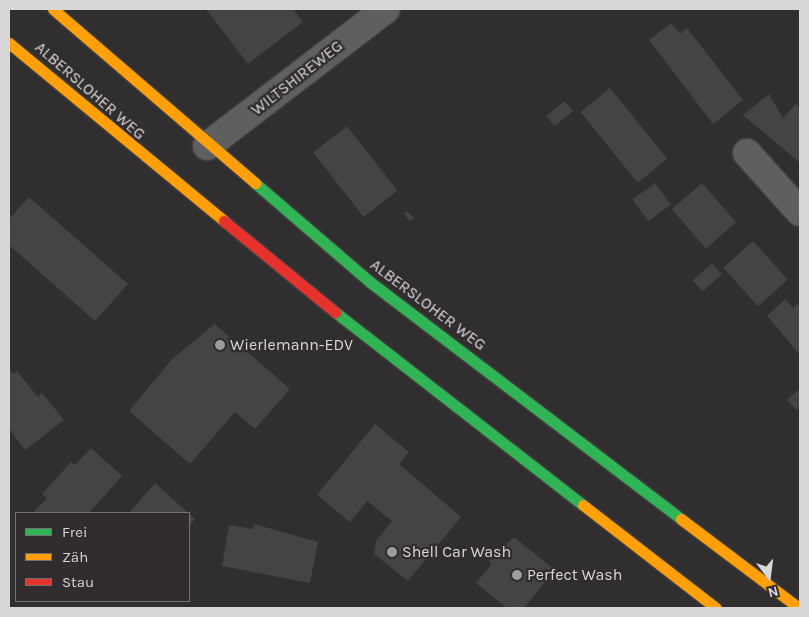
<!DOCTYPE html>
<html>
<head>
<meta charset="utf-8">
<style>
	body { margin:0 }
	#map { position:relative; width:809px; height:617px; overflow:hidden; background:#302e2f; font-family:Karla,sans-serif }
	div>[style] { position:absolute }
	.building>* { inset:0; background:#454343; transform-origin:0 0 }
	.roads { filter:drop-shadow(0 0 1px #4b494a) drop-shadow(0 0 1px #4b494a) }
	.street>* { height:28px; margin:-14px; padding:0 14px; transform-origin:14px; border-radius:14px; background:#5f5f5f }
	.fast>* { height:11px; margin:-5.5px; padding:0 5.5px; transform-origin:5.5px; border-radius:5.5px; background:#30b455 }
	.slow>* { height:11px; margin:-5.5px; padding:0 5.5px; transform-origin:5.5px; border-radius:5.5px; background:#ff9f0a }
	.jam>* { height:11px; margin:-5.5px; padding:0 5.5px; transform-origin:5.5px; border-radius:5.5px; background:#e5322d }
	.dots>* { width:14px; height:14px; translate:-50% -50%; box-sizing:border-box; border:2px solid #312d2e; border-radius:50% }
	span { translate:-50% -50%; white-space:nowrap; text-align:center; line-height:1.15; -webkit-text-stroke:4.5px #312d2e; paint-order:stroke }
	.street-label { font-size:16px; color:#dad7d8 }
	.poi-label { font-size:16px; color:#dad7d8 }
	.left { translate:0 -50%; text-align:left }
	.frame { position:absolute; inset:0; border:10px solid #dad7d8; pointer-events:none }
	.legend { position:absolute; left:15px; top:512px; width:175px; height:90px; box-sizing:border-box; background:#312d2e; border:1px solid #757172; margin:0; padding:6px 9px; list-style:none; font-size:15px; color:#dad7d8 }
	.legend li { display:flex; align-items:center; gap:10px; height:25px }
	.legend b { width:25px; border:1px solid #757172 }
	.north { position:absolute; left:744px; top:552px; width:50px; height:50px; -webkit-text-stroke:4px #312d2e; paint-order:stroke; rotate:165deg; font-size:14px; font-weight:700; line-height:20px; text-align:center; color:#dad7d8 }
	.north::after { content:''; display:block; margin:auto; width:18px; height:22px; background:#dad7d8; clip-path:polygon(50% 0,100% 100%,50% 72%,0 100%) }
</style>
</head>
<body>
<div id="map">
	<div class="building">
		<i style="clip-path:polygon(206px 9px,293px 9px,303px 22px,248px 64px)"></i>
		<i style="clip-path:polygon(671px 23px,680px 34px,687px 28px,743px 100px,713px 124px,649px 40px)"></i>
		<i style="left:610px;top:88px;width:91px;height:38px;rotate:51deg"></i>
		<i style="clip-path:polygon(769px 94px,783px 118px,796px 104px,800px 108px,800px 163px,743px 115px)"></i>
		<i style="left:565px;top:101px;width:13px;height:24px;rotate:51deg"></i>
		<i style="left:347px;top:126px;width:82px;height:43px;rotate:52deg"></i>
		<i style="left:655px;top:183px;width:27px;height:28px;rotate:54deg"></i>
		<i style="left:702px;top:183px;width:52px;height:40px;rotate:49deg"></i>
		<i style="clip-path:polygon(29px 197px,128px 284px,95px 321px,9px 245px,9px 219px)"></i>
		<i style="clip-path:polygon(407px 211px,414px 218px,410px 221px,404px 214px)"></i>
		<i style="left:753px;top:241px;width:52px;height:40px;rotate:48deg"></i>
		<i style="left:712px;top:263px;width:15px;height:26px;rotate:48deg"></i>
		<i style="clip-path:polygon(785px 299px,793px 308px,800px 301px,800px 355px,767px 316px)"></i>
		<i style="clip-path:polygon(215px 324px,290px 389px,255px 429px,235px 412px,190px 464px,129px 411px,173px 358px)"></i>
		<i style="clip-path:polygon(9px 369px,13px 374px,17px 371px,38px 397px,42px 393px,64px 420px,25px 450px,9px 429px)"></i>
		<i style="clip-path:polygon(800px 388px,800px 408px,797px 410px,787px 400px)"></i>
		<i style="clip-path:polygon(375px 424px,409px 452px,399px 464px,461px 517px,408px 581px,374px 554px,376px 541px,392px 521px,367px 501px,350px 522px,317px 495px)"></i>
		<i style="clip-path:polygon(91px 448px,122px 476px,89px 513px,33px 513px,47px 498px,42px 494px,71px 462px,75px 465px)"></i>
		<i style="clip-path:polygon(155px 483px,195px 519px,189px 526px,189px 513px,129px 513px)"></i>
		<i style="clip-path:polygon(254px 524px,318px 542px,310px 583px,222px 566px,229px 525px,252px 529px)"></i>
		<i style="clip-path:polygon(514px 537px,555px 570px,524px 608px,507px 608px,476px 583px,491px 565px,489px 561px)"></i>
	</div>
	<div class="roads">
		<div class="street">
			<i style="left:207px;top:146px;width:225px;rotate:-37.4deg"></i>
			<i style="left:747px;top:153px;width:79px;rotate:48.1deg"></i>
		</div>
		<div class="fast">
			<i style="left:255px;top:183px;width:152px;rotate:40.7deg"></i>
			<i style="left:370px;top:282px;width:391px;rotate:37.3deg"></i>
			<i style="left:335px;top:312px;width:314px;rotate:37.9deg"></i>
		</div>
		<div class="slow">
			<i style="left:53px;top:9px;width:267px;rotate:40.7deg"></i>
			<i style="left:9px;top:43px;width:279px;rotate:39.6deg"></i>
			<i style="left:583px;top:505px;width:168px;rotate:37.8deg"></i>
			<i style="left:681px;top:519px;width:148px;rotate:37deg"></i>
		</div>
		<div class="jam">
			<i style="left:224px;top:221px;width:144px;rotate:39.3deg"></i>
		</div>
	</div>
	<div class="dots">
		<i style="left:220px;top:345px;background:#9e9c9d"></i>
		<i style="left:392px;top:552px;background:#9e9c9d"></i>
		<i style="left:517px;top:575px;background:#9e9c9d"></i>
	</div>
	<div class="street-label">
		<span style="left:297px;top:78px;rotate:-38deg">WILTSHIREWEG</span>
		<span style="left:90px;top:91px;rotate:41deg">ALBERSLOHER WEG</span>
		<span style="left:428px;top:305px;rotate:37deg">ALBERSLOHER WEG</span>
	</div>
	<div class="poi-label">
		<span class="left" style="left:230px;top:345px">Wierlemann-EDV</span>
		<span class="left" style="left:402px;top:552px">Shell Car Wash</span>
		<span class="left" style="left:527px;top:575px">Perfect Wash</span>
	</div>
	<div class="frame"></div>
	<ul class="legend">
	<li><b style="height:6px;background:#30b455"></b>Frei</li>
	<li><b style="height:6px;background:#ff9f0a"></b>Zäh</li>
	<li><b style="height:6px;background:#e5322d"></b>Stau</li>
	</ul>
	<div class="north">N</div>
</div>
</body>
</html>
